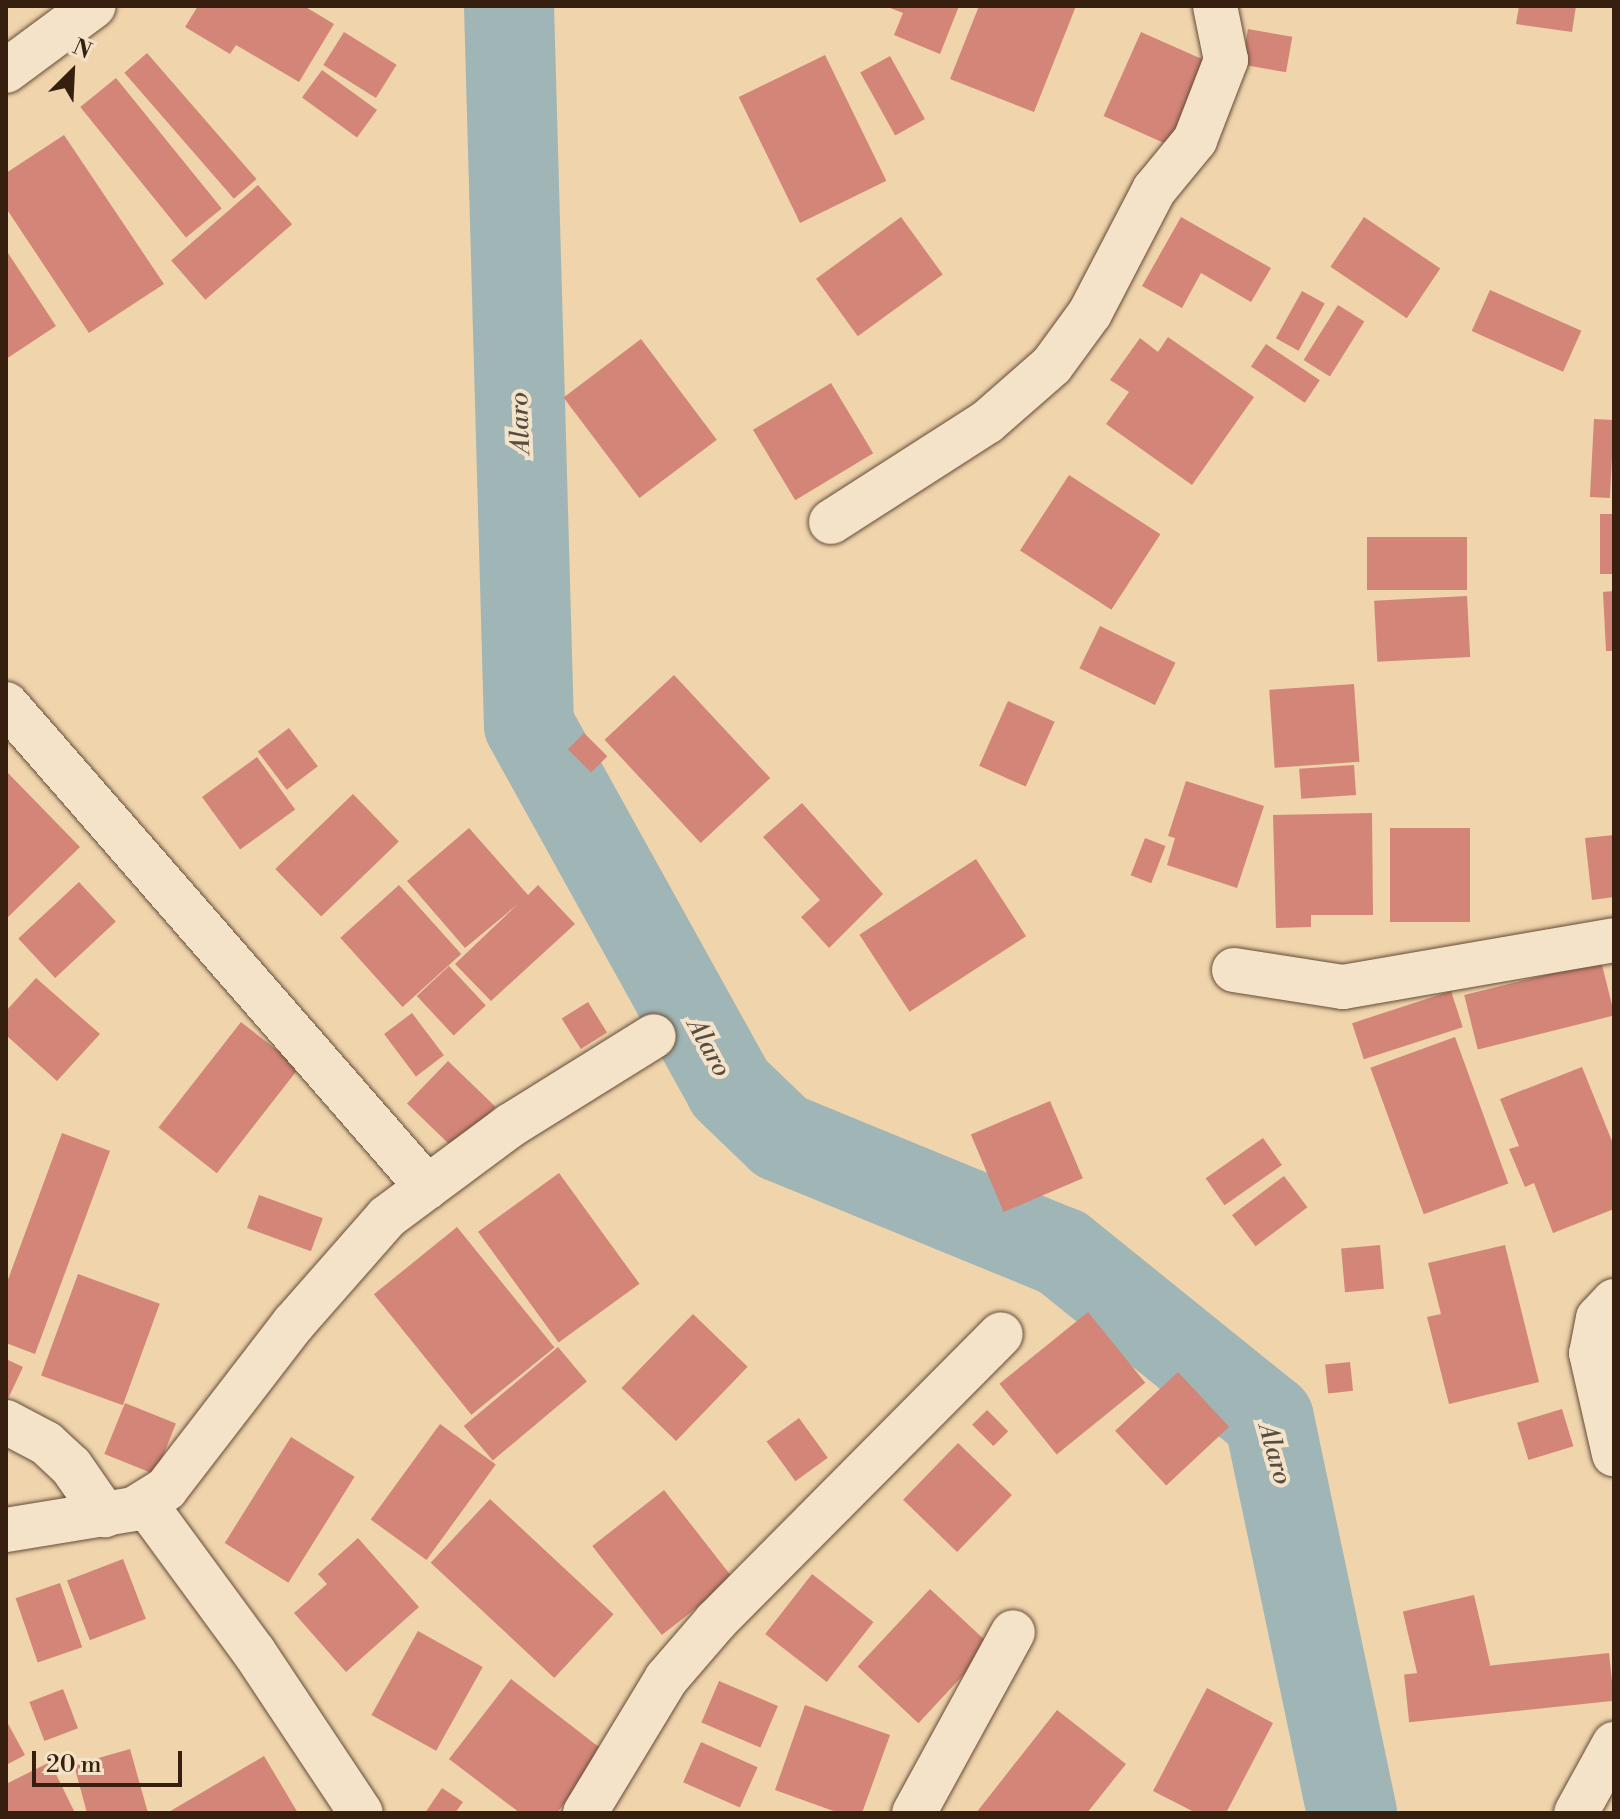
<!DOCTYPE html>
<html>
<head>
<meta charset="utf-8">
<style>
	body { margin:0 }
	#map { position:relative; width:1620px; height:1819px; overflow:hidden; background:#efd4ac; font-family:"Libre Bodoni",serif }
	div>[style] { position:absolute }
	.river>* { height:90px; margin:-45px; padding:0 45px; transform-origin:45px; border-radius:45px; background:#a0b5b6 }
	.building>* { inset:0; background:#d38678; transform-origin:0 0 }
	.roads { filter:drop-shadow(0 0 2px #654c37) drop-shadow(0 0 2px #654c37) }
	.minor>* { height:44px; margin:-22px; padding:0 22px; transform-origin:22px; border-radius:22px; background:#f5e3c9 }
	span { translate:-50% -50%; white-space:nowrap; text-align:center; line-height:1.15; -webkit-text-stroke:8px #f5e3c9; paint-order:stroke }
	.water-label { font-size:26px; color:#564c42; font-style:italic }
	.frame { position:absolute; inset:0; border:8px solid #371f10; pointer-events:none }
	.north { position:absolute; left:32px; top:32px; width:80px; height:80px; -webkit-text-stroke:6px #f5e3c9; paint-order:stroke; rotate:24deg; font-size:22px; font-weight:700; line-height:32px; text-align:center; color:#371f10 }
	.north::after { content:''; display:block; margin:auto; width:28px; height:36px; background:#371f10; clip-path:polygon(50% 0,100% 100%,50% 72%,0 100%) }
	.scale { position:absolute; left:32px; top:1751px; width:150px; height:36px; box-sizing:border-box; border:4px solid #371f10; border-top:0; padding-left:10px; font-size:24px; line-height:28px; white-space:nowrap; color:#371f10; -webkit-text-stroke:6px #f5e3c9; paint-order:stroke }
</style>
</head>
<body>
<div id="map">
	<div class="river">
		<i style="left:509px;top:6px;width:719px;rotate:88.41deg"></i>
		<i style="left:529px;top:725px;width:415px;rotate:61deg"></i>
		<i style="left:730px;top:1088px;width:71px;rotate:43.9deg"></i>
		<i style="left:781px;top:1137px;width:304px;rotate:22.3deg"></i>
		<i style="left:1062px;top:1252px;width:266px;rotate:38.9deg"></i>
		<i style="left:1269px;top:1419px;width:403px;rotate:78.1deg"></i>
	</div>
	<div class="building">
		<i style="clip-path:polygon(198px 6px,304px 6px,334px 24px,299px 82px,236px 45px,230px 54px,185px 27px)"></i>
		<i style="clip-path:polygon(885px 6px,959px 6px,940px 54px,894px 35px,903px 13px)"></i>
		<i style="clip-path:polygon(979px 6px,1076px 6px,1034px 112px,950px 79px)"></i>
		<i style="clip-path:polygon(1519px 6px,1576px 6px,1572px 32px,1516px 24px)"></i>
		<i style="left:1248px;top:29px;width:45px;height:36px;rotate:10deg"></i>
		<i style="left:344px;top:32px;width:62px;height:39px;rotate:32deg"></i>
		<i style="left:1141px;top:32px;width:82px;height:92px;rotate:24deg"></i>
		<i style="left:147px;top:53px;width:167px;height:30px;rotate:49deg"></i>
		<i style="left:825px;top:55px;width:140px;height:96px;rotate:64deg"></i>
		<i style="left:890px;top:56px;width:72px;height:34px;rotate:61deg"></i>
		<i style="left:322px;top:70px;width:68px;height:34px;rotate:36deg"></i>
		<i style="left:116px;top:78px;width:168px;height:46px;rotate:51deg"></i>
		<i style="clip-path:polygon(64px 135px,164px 284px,89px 333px,6px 208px,6px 173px)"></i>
		<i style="left:258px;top:185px;width:52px;height:115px;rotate:49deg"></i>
		<i style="left:901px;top:217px;width:71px;height:105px;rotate:54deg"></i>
		<i style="clip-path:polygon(1181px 217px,1271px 268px,1251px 302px,1201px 273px,1182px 308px,1142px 286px)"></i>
		<i style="left:1364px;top:217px;width:92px;height:60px;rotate:34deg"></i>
		<i style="clip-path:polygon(6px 250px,56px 326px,6px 359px)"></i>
		<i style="left:1490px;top:290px;width:100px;height:45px;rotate:24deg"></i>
		<i style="left:1302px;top:291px;width:26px;height:54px;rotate:29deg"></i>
		<i style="left:1338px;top:305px;width:31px;height:65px;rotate:32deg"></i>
		<i style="clip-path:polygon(1168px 337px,1254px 397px,1192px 485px,1106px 424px,1129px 392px,1110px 380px,1140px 338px,1158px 352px)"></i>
		<i style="left:641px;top:339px;width:126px;height:97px;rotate:53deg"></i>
		<i style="left:1266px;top:344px;width:65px;height:27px;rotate:34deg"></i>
		<i style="left:831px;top:383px;width:82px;height:91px;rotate:59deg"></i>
		<i style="left:1594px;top:419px;width:20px;height:78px;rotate:3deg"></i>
		<i style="left:1069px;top:475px;width:109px;height:90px;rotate:33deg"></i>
		<i style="left:1600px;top:514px;width:14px;height:60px"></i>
		<i style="left:1367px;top:537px;width:100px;height:53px"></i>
		<i style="clip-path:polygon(1614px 591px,1614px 651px,1606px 651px,1603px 592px)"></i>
		<i style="left:1467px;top:596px;width:61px;height:93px;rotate:87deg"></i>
		<i style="left:1100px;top:626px;width:84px;height:47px;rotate:26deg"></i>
		<i style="left:674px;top:675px;width:141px;height:95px;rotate:47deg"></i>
		<i style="left:1354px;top:684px;width:78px;height:85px;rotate:86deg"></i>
		<i style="left:1008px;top:701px;width:51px;height:71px;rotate:24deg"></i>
		<i style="left:289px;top:728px;width:48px;height:39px;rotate:53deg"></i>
		<i style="left:584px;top:733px;width:33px;height:23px;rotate:45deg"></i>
		<i style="left:257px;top:757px;width:65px;height:68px;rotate:54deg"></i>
		<i style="left:1354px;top:765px;width:30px;height:55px;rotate:86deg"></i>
		<i style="clip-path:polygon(6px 771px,80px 847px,6px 919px)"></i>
		<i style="clip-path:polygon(1186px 781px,1264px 806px,1237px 888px,1167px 865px,1175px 838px,1168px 836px)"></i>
		<i style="left:353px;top:794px;width:66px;height:108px;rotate:46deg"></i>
		<i style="clip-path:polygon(802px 803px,883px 894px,829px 948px,801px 917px,820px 900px,763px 837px)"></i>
		<i style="clip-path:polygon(1372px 813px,1373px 915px,1311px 915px,1311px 927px,1276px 928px,1273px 815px)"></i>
		<i style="clip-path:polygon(469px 828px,528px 895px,538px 885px,575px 924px,491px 1001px,455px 964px,518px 904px,465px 948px,407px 881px)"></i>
		<i style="left:1390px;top:828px;width:80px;height:94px"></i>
		<i style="clip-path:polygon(1614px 835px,1614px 897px,1592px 900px,1585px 838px)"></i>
		<i style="left:1145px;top:838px;width:22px;height:40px;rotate:21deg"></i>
		<i style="left:976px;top:859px;width:92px;height:139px;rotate:57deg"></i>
		<i style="left:79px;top:882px;width:54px;height:83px;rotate:47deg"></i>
		<i style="left:399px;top:885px;width:93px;height:79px;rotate:48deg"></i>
		<i style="left:1601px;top:961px;width:56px;height:141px;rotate:76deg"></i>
		<i style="left:449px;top:966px;width:54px;height:44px;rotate:47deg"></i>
		<i style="clip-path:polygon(36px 978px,100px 1034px,57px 1081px,6px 1035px,6px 1011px)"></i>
		<i style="left:1451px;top:991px;width:38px;height:104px;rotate:72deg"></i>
		<i style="left:588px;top:1002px;width:36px;height:31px;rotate:58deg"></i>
		<i style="left:412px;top:1013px;width:53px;height:35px;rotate:53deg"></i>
		<i style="left:241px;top:1022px;width:74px;height:134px;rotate:38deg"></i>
		<i style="left:1455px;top:1037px;width:156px;height:90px;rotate:70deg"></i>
		<i style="left:448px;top:1061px;width:66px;height:59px;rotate:44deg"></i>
		<i style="clip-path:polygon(1582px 1067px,1614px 1146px,1614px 1209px,1553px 1233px,1534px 1183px,1525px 1187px,1509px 1149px,1519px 1146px,1500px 1099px)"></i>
		<i style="left:1050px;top:1101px;width:84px;height:86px;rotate:67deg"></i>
		<i style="clip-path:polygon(62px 1133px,110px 1151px,35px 1354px,6px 1343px,6px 1285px)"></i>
		<i style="left:1263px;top:1138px;width:33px;height:70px;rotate:55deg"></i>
		<i style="left:559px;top:1173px;width:137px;height:100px;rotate:54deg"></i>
		<i style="left:1284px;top:1176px;width:39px;height:65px;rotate:53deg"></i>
		<i style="left:259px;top:1195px;width:68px;height:35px;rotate:20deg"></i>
		<i style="left:457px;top:1227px;width:155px;height:107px;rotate:51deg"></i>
		<i style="left:1380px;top:1245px;width:44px;height:39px;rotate:85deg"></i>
		<i style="clip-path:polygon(1505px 1245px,1539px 1382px,1449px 1404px,1427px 1317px,1441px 1314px,1428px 1263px)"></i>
		<i style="left:78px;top:1274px;width:87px;height:108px;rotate:20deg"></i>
		<i style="left:1088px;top:1312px;width:91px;height:114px;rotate:51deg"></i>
		<i style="left:693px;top:1314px;width:76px;height:103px;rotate:44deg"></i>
		<i style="left:558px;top:1347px;width:45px;height:123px;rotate:50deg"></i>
		<i style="clip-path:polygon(6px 1359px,23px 1367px,6px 1403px)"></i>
		<i style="left:1350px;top:1362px;width:29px;height:25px;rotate:84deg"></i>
		<i style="left:1178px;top:1372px;width:75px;height:86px;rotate:47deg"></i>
		<i style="left:125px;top:1403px;width:55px;height:55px;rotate:22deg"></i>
		<i style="left:1562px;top:1409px;width:39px;height:47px;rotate:73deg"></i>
		<i style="left:987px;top:1410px;width:30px;height:21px;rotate:45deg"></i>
		<i style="left:799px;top:1418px;width:49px;height:40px;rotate:54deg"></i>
		<i style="left:440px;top:1424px;width:69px;height:118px;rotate:36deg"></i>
		<i style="left:291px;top:1437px;width:75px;height:125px;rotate:32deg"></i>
		<i style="left:958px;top:1443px;width:75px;height:79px;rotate:44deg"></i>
		<i style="left:664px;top:1490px;width:113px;height:91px;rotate:52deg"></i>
		<i style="left:490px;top:1499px;width:169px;height:87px;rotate:43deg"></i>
		<i style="clip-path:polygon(358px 1538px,419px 1607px,346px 1672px,294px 1613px,327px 1584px,318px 1574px)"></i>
		<i style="left:123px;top:1559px;width:64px;height:60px;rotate:69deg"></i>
		<i style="left:812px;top:1574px;width:78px;height:76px;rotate:38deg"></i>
		<i style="left:60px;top:1583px;width:68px;height:47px;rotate:71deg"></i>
		<i style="left:930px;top:1589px;width:83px;height:106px;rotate:43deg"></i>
		<i style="left:1474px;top:1595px;width:72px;height:73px;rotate:77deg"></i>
		<i style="left:418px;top:1631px;width:74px;height:96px;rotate:29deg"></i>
		<i style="left:1609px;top:1653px;width:48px;height:206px;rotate:84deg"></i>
		<i style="clip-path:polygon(511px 1679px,604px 1751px,557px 1813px,520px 1813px,449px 1759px)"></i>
		<i style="left:719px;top:1681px;width:64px;height:45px;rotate:23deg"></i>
		<i style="clip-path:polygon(1207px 1688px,1273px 1723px,1226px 1813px,1196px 1813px,1153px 1791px)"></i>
		<i style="left:63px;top:1689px;width:42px;height:36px;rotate:69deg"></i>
		<i style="clip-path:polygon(805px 1705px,890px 1735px,862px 1813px,839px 1813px,775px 1790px)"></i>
		<i style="clip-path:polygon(1057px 1710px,1126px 1764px,1087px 1813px,976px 1813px)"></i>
		<i style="clip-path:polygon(6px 1720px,25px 1755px,6px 1765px)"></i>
		<i style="left:701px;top:1742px;width:62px;height:44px;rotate:24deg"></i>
		<i style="clip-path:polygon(130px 1749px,148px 1813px,87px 1813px,74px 1765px)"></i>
		<i style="clip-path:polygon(264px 1756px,298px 1813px,167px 1813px)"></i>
		<i style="clip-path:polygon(50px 1762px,75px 1813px,6px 1813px,6px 1784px)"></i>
		<i style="clip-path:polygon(442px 1788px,463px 1802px,455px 1813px,425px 1813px)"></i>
	</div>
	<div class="roads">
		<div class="minor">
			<i style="left:6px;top:71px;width:109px;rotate:-36.5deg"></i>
			<i style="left:831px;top:522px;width:185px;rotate:-32.7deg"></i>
			<i style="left:987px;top:422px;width:86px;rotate:-41.2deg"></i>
			<i style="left:1052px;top:365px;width:64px;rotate:-53.8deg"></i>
			<i style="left:1090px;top:313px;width:139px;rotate:-62.5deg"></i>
			<i style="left:1154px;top:190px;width:65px;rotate:-50.6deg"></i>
			<i style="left:1195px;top:140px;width:86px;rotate:-68.8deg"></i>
			<i style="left:1226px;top:60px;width:55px;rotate:-101.5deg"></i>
			<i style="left:6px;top:704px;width:641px;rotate:48.92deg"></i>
			<i style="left:1234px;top:970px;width:110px;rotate:8.9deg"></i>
			<i style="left:1343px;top:987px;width:275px;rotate:-9.8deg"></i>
			<i style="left:1614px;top:1301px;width:23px;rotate:133deg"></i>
			<i style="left:1598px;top:1318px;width:36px;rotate:101deg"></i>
			<i style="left:1591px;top:1353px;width:104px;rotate:77.2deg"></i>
			<i style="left:6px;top:1422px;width:45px;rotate:27.7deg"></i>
			<i style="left:46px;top:1443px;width:34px;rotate:43deg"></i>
			<i style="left:71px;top:1466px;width:60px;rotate:55.2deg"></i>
			<i style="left:146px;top:1505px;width:182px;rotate:53.7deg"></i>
			<i style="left:254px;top:1652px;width:193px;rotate:56.4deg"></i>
			<i style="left:6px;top:1530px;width:130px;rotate:-9.3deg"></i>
			<i style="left:134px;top:1509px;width:38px;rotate:-32deg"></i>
			<i style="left:166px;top:1489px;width:210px;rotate:-52.4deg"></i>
			<i style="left:294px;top:1323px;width:141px;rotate:-48.7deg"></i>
			<i style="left:387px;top:1217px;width:154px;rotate:-36.6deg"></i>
			<i style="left:511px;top:1125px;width:168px;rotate:-31.9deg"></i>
			<i style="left:585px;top:1813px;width:157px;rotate:-58.8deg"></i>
			<i style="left:666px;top:1679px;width:77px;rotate:-49.2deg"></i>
			<i style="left:716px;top:1621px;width:404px;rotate:-45.2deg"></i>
			<i style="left:914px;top:1813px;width:206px;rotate:-61.3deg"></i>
			<i style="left:1576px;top:1813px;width:79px;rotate:-61.2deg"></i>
		</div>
	</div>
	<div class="water-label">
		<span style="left:521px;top:423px;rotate:-92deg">Alaro</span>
		<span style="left:708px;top:1048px;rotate:61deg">Alaro</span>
		<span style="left:1274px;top:1454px;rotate:74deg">Alaro</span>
	</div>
	<div class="frame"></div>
	<div class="north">N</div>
	<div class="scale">20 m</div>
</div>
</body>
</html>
